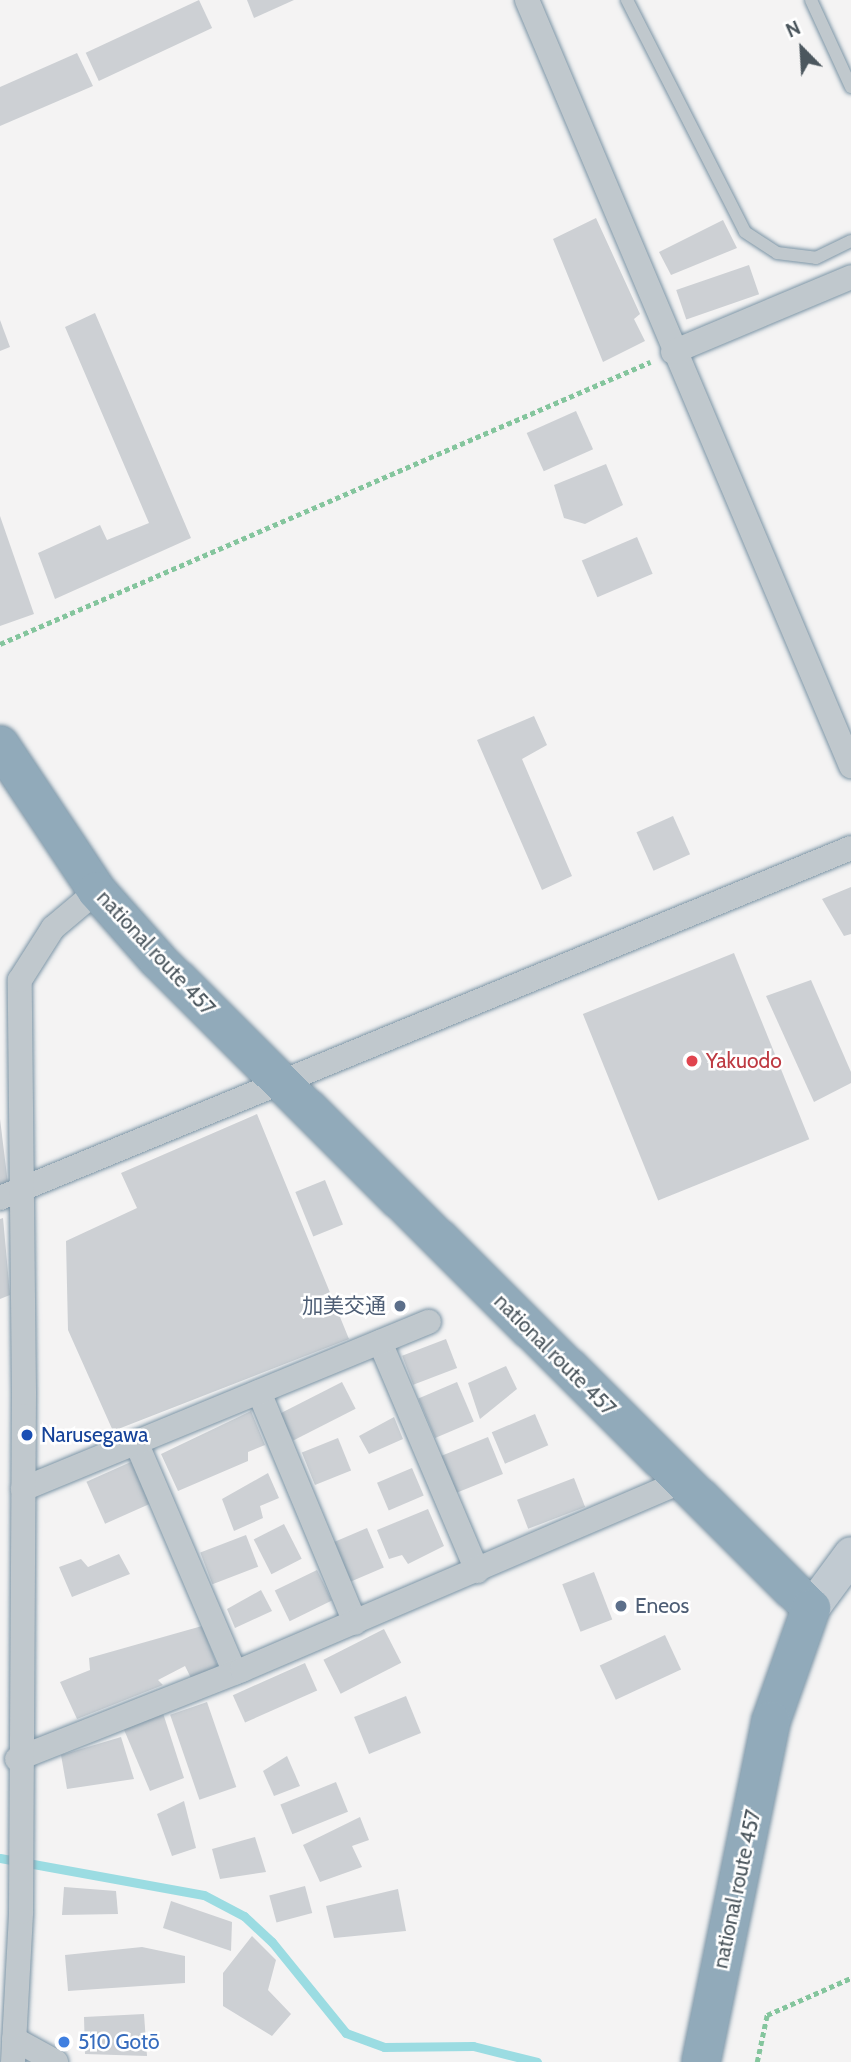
<!DOCTYPE html>
<html>
<head>
<meta charset="utf-8">
<style>
	body { margin:0 }
	#map { position:relative; width:851px; height:2062px; overflow:hidden; background:#f4f3f3; font-family:Cabin,"Noto Sans JP",sans-serif }
	div>[style] { position:absolute }
	.stream>* { height:9px; margin:-4.5px; padding:0 4.5px; transform-origin:4.5px; border-radius:4.5px; background:#9bdce2 }
	.building>* { inset:0; background:#cdd0d4; transform-origin:0 0 }
	.path>* { height:4.5px; margin-top:-2.25px; transform-origin:0; background:repeating-linear-gradient(90deg,#84c59d 0 5px,transparent 0 8.5px) }
	.roads { filter:drop-shadow(0 0 2px #7c95a6) drop-shadow(0 0 2px #7c95a6) }
	.lane>* { height:12px; margin:-6px; padding:0 6px; transform-origin:6px; border-radius:6px; background:#c0c8cd }
	.street>* { height:24px; margin:-12px; padding:0 12px; transform-origin:12px; border-radius:12px; background:#c0c8cd }
	.secondary>* { height:35px; margin:-17.5px; padding:0 17.5px; transform-origin:17.5px; border-radius:17.5px; background:#c1cad1 }
	.highway>* { height:38px; margin:-19px; padding:0 19px; transform-origin:19px; border-radius:19px; background:#91aaba }
	.dots>* { width:19px; height:19px; translate:-50% -50%; box-sizing:border-box; border:4px solid #fff; border-radius:50% }
	span { translate:-50% -50%; white-space:nowrap; text-align:center; line-height:1.15; -webkit-text-stroke:5px #fff; paint-order:stroke }
	.street-label { font-size:21px; color:#4c575e }
	.health-label { font-size:21px; color:#be3a42 }
	.left { translate:0 -50%; text-align:left }
	.service-label { font-size:21px; color:#4e5e75 }
	.right { translate:-100% -50%; text-align:right }
	.transit-label { font-size:21px; color:#164399 }
	.shop-label { font-size:21px; color:#366cbe }
	.north { position:absolute; left:767px; top:14px; width:70px; height:70px; -webkit-text-stroke:5px #fff; paint-order:stroke; rotate:336deg; font-size:19px; font-weight:700; line-height:28px; text-align:center; color:#4c575e }
	.north::after { content:''; display:block; margin:auto; width:24px; height:32px; background:#4c575e; clip-path:polygon(50% 0,100% 100%,50% 72%,0 100%) }
</style>
</head>
<body>
<div id="map">
	<div class="stream">
		<i style="left:0;top:1858px;width:207px;rotate:10.3deg"></i>
		<i style="left:204px;top:1895px;width:45px;rotate:27.7deg"></i>
		<i style="left:244px;top:1916px;width:38px;rotate:43deg"></i>
		<i style="left:272px;top:1942px;width:117px;rotate:50.9deg"></i>
		<i style="left:346px;top:2033px;width:40px;rotate:20.2deg"></i>
		<i style="left:384px;top:2047px;width:89px;rotate:-0.6deg"></i>
		<i style="left:473px;top:2046px;width:66px;rotate:14deg"></i>
	</div>
	<div class="building">
		<i style="left:199px;top:0;width:31px;height:125px;rotate:65deg"></i>
		<i style="clip-path:polygon(247px 0,294px 0,254px 18px)"></i>
		<i style="clip-path:polygon(77px 53px,93px 86px,0 126px,0 87px)"></i>
		<i style="clip-path:polygon(596px 218px,640px 314px,634px 319px,645px 341px,603px 362px,553px 239px)"></i>
		<i style="clip-path:polygon(723px 220px,737px 248px,671px 275px,659px 252px)"></i>
		<i style="left:749px;top:265px;width:31px;height:77px;rotate:71deg"></i>
		<i style="clip-path:polygon(95px 313px,191px 538px,55px 599px,38px 553px,100px 525px,107px 540px,149px 523px,65px 327px)"></i>
		<i style="clip-path:polygon(0 320px,10px 347px,0 351px)"></i>
		<i style="left:576px;top:411px;width:42px;height:54px;rotate:66deg"></i>
		<i style="clip-path:polygon(606px 464px,623px 505px,585px 524px,564px 518px,554px 485px)"></i>
		<i style="clip-path:polygon(0 516px,34px 614px,0 626px)"></i>
		<i style="left:637px;top:537px;width:40px;height:60px;rotate:67deg"></i>
		<i style="clip-path:polygon(534px 716px,547px 745px,522px 759px,572px 876px,542px 890px,477px 740px)"></i>
		<i style="left:673px;top:816px;width:42px;height:40px;rotate:66deg"></i>
		<i style="clip-path:polygon(851px 887px,851px 934px,844px 936px,822px 899px)"></i>
		<i style="left:734px;top:953px;width:201px;height:163px;rotate:68deg"></i>
		<i style="clip-path:polygon(811px 980px,851px 1072px,851px 1083px,814px 1102px,766px 996px)"></i>
		<i style="clip-path:polygon(257px 1114px,349px 1339px,113px 1431px,68px 1330px,66px 1241px,137px 1208px,121px 1173px)"></i>
		<i style="clip-path:polygon(0 1119px,8px 1184px,0 1187px)"></i>
		<i style="left:325px;top:1180px;width:48px;height:32px;rotate:68deg"></i>
		<i style="clip-path:polygon(3px 1218px,10px 1295px,0 1299px,0 1219px)"></i>
		<i style="left:446px;top:1339px;width:31px;height:47px;rotate:69deg"></i>
		<i style="clip-path:polygon(506px 1366px,517px 1389px,480px 1419px,468px 1383px)"></i>
		<i style="left:342px;top:1382px;width:30px;height:70px;rotate:63deg"></i>
		<i style="left:457px;top:1382px;width:43px;height:42px;rotate:67deg"></i>
		<i style="clip-path:polygon(251px 1411px,265px 1445px,248px 1452px,248px 1461px,178px 1491px,161px 1454px)"></i>
		<i style="left:535px;top:1414px;width:34px;height:47px;rotate:67deg"></i>
		<i style="clip-path:polygon(394px 1417px,403px 1439px,369px 1454px,359px 1436px)"></i>
		<i style="left:488px;top:1437px;width:40px;height:52px;rotate:68deg"></i>
		<i style="left:338px;top:1438px;width:35px;height:39px;rotate:68deg"></i>
		<i style="left:133px;top:1461px;width:46px;height:51px;rotate:66deg"></i>
		<i style="left:412px;top:1468px;width:30px;height:38px;rotate:67deg"></i>
		<i style="clip-path:polygon(268px 1473px,279px 1498px,260px 1506px,263px 1518px,234px 1531px,222px 1499px)"></i>
		<i style="left:574px;top:1478px;width:31px;height:61px;rotate:69deg"></i>
		<i style="clip-path:polygon(428px 1509px,444px 1546px,408px 1564px,402px 1555px,389px 1559px,377px 1530px)"></i>
		<i style="left:284px;top:1524px;width:39px;height:34px;rotate:63deg"></i>
		<i style="left:367px;top:1528px;width:43px;height:37px;rotate:67deg"></i>
		<i style="left:246px;top:1535px;width:34px;height:49px;rotate:69deg"></i>
		<i style="clip-path:polygon(119px 1554px,130px 1574px,72px 1597px,59px 1567px,81px 1559px,88px 1567px)"></i>
		<i style="left:317px;top:1570px;width:34px;height:47px;rotate:64deg"></i>
		<i style="left:594px;top:1572px;width:51px;height:34px;rotate:69deg"></i>
		<i style="clip-path:polygon(261px 1590px,272px 1611px,235px 1628px,227px 1609px)"></i>
		<i style="clip-path:polygon(202px 1626px,218px 1667px,191px 1678px,185px 1666px,158px 1680px,163px 1685px,77px 1719px,60px 1682px,90px 1670px,89px 1658px)"></i>
		<i style="left:384px;top:1629px;width:38px;height:68px;rotate:63deg"></i>
		<i style="left:665px;top:1635px;width:38px;height:72px;rotate:65deg"></i>
		<i style="left:305px;top:1663px;width:30px;height:79px;rotate:66deg"></i>
		<i style="left:406px;top:1696px;width:40px;height:56px;rotate:68deg"></i>
		<i style="left:207px;top:1702px;width:90px;height:39px;rotate:71deg"></i>
		<i style="clip-path:polygon(162px 1710px,184px 1778px,150px 1791px,122px 1725px)"></i>
		<i style="clip-path:polygon(121px 1737px,134px 1779px,67px 1789px,61px 1755px)"></i>
		<i style="clip-path:polygon(287px 1756px,300px 1786px,274px 1796px,263px 1771px)"></i>
		<i style="left:336px;top:1782px;width:32px;height:60px;rotate:68deg"></i>
		<i style="clip-path:polygon(184px 1801px,196px 1848px,172px 1856px,157px 1814px)"></i>
		<i style="clip-path:polygon(360px 1817px,369px 1840px,352px 1846px,362px 1867px,320px 1882px,303px 1845px)"></i>
		<i style="clip-path:polygon(255px 1837px,266px 1872px,220px 1879px,212px 1849px)"></i>
		<i style="left:305px;top:1886px;width:28px;height:37px;rotate:75deg"></i>
		<i style="clip-path:polygon(64px 1887px,116px 1891px,118px 1914px,62px 1915px)"></i>
		<i style="clip-path:polygon(398px 1889px,406px 1931px,334px 1938px,326px 1906px)"></i>
		<i style="clip-path:polygon(171px 1901px,232px 1922px,231px 1951px,163px 1928px)"></i>
		<i style="clip-path:polygon(252px 1936px,276px 1960px,268px 1990px,291px 2014px,272px 2036px,223px 2006px,223px 1973px)"></i>
		<i style="clip-path:polygon(142px 1947px,185px 1956px,185px 1983px,68px 1991px,65px 1955px)"></i>
		<i style="clip-path:polygon(144px 2014px,147px 2056px,85px 2054px,84px 2017px)"></i>
	</div>
	<div class="path">
		<i style="left:0;top:644px;width:709px;rotate:-23.45deg"></i>
		<i style="left:757px;top:2062px;width:48px;rotate:-78deg"></i>
		<i style="left:767px;top:2015px;width:92px;rotate:-23.8deg"></i>
	</div>
	<div class="roads">
		<div class="lane">
			<i style="left:627px;top:0;width:260px;rotate:63deg"></i>
			<i style="left:745px;top:232px;width:38px;rotate:33deg"></i>
			<i style="left:777px;top:253px;width:39px;rotate:7deg"></i>
			<i style="left:816px;top:258px;width:39px;rotate:-26deg"></i>
			<i style="left:811px;top:0;width:96px;rotate:65.3deg"></i>
		</div>
		<div class="street">
			<i style="left:527px;top:0;width:832px;rotate:67.07deg"></i>
			<i style="left:673px;top:352px;width:193px;rotate:-22.8deg"></i>
			<i style="left:0;top:1198px;width:920px;rotate:-22.36deg"></i>
			<i style="left:380px;top:1342px;width:249px;rotate:67deg"></i>
			<i style="left:259px;top:1392px;width:250px;rotate:67.4deg"></i>
			<i style="left:136px;top:1442px;width:251px;rotate:66.8deg"></i>
			<i style="left:23px;top:1489px;width:439px;rotate:-22.4deg"></i>
			<i style="left:17px;top:1759px;width:242px;rotate:-21.6deg"></i>
			<i style="left:242px;top:1670px;width:479px;rotate:-23.2deg"></i>
			<i style="left:14px;top:2039px;width:48px;rotate:28.7deg"></i>
			<i style="left:13px;top:2062px;width:150px;rotate:-86.9deg"></i>
			<i style="left:21px;top:1912px;width:519px;rotate:-89.67deg"></i>
			<i style="left:24px;top:1393px;width:413px;rotate:-90.6deg"></i>
			<i style="left:20px;top:980px;width:62px;rotate:-57.6deg"></i>
			<i style="left:53px;top:928px;width:57px;rotate:-40.1deg"></i>
		</div>
		<div class="secondary">
			<i style="left:811px;top:1608px;width:67px;rotate:-53.5deg"></i>
		</div>
		<div class="highway">
			<i style="left:0;top:745px;width:175px;rotate:56.4deg"></i>
			<i style="left:97px;top:891px;width:92px;rotate:48.5deg"></i>
			<i style="left:158px;top:960px;width:920px;rotate:44.78deg"></i>
			<i style="left:811px;top:1608px;width:120px;rotate:109.5deg"></i>
			<i style="left:771px;top:1721px;width:348px;rotate:101.6deg"></i>
		</div>
	</div>
	<div class="dots">
		<i style="left:692px;top:1061px;background:#e0444e"></i>
		<i style="left:400px;top:1306px;background:#5c6f8a"></i>
		<i style="left:27px;top:1435px;background:#1a4fb4"></i>
		<i style="left:621px;top:1606px;background:#5c6f8a"></i>
		<i style="left:64px;top:2042px;background:#3f7fe0"></i>
	</div>
	<div class="street-label">
		<span style="left:156px;top:953px;rotate:47deg">national route 457</span>
		<span style="left:555px;top:1355px;rotate:45deg">national route 457</span>
		<span style="left:737px;top:1889px;rotate:-78deg">national route 457</span>
	</div>
	<div class="health-label">
		<span class="left" style="left:706px;top:1061px">Yakuodo</span>
	</div>
	<div class="service-label">
		<span class="right" style="left:386px;top:1306px">加美交通</span>
		<span class="left" style="left:635px;top:1606px">Eneos</span>
	</div>
	<div class="transit-label">
		<span class="left" style="left:41px;top:1435px">Narusegawa</span>
	</div>
	<div class="shop-label">
		<span class="left" style="left:78px;top:2042px">510 Gotō</span>
	</div>
	<div class="north">N</div>
</div>
</body>
</html>
